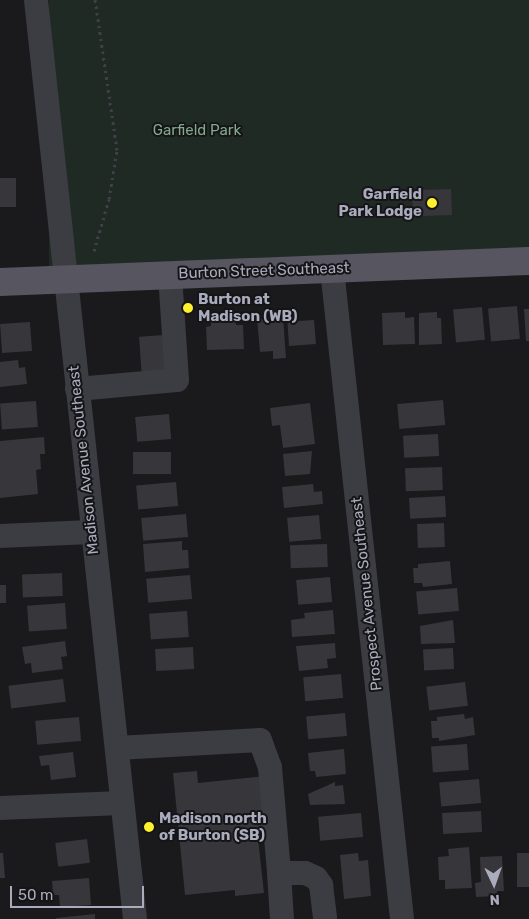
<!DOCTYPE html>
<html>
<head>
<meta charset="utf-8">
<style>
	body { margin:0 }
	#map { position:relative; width:529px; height:919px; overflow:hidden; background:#1a191c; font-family:Rubik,sans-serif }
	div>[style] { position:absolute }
	.green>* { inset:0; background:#202a24; transform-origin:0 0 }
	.building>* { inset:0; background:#37363b; transform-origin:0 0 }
	.path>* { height:3px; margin-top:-1.5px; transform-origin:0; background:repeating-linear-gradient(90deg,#3f4048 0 2.5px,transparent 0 6.5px) }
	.minor>* { height:24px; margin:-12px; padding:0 12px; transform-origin:12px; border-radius:12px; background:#3c3c43 }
	.major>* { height:28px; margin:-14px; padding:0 14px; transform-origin:14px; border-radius:14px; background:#565560 }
	.dots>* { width:14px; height:14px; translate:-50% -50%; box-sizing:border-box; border:2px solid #151417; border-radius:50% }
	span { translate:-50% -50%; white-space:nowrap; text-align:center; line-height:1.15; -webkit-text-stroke:4px #151417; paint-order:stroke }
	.park-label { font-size:15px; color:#80a98d }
	.poi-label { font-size:15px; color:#aaabbc; font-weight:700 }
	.right { translate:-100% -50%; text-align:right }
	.left { translate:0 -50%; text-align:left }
	.street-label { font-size:15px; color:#aaabbc }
	.north { position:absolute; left:469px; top:859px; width:50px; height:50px; -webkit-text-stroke:4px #151417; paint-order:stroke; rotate:177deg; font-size:14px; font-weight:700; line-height:20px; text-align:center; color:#aaabbc }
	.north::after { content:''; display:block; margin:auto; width:18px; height:22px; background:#aaabbc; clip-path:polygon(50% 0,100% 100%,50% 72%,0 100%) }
	.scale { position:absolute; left:10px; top:886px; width:134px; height:22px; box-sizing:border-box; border:2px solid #aaabbc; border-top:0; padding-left:6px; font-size:15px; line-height:18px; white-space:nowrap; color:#aaabbc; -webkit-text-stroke:4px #151417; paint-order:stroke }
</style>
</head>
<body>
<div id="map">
	<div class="green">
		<i style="left:49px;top:0;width:480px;height:267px"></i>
	</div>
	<div class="building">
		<i style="left:0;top:178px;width:16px;height:29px"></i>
		<i style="left:451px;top:189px;width:26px;height:39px;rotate:88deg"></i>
		<i style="left:517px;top:306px;width:33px;height:29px;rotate:85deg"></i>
		<i style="left:482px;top:307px;width:33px;height:29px;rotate:85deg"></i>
		<i style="clip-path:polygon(524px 309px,529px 309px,529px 341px,526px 341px)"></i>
		<i style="clip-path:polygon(405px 312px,405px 318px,414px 317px,415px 344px,383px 345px,382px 313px)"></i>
		<i style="clip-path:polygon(437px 312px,437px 318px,441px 318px,442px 344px,419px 345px,419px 313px)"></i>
		<i style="clip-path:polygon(298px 314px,298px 321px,314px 320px,316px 344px,289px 346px,287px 315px)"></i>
		<i style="clip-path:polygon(283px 317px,286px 358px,273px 359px,273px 351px,260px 352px,257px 319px)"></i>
		<i style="clip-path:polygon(236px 318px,236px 325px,243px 325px,244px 349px,207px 350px,206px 327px,211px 326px,211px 319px)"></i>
		<i style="left:30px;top:322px;width:29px;height:30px;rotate:86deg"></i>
		<i style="left:164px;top:335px;width:40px;height:25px;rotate:86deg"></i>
		<i style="clip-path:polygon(18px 360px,19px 368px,25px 367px,27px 384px,0 387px,0 362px)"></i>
		<i style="left:443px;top:400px;width:25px;height:46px;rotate:85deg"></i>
		<i style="left:36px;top:401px;width:26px;height:36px;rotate:86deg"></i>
		<i style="clip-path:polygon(310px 403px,315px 444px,283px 448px,280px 425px,272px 426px,270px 408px)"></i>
		<i style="left:169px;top:414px;width:25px;height:34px;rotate:85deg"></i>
		<i style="left:438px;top:434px;width:22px;height:35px;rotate:87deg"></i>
		<i style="clip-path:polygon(44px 437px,45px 454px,40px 454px,41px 469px,36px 470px,38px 494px,0 498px,0 441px)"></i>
		<i style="clip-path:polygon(312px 451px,310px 474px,285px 476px,283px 454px)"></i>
		<i style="left:171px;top:452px;width:22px;height:38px;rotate:90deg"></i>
		<i style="left:442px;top:467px;width:23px;height:37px;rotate:88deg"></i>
		<i style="left:176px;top:482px;width:24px;height:40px;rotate:85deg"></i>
		<i style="clip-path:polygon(313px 484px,314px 492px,322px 491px,323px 504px,284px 508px,282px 487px)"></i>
		<i style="left:445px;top:496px;width:21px;height:36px;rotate:87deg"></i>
		<i style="left:186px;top:514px;width:23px;height:45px;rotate:85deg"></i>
		<i style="left:319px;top:515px;width:24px;height:32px;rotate:85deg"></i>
		<i style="left:444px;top:523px;width:24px;height:27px;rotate:88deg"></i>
		<i style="clip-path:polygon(182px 541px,182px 550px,188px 550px,189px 568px,145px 572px,143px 544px)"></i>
		<i style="left:327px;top:544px;width:23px;height:37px;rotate:88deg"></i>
		<i style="clip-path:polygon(450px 561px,452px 584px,423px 587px,422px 583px,414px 583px,413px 568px,418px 568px,418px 564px)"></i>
		<i style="left:62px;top:573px;width:23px;height:40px;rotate:88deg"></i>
		<i style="left:190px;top:575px;width:24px;height:44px;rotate:85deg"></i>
		<i style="left:330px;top:577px;width:25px;height:34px;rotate:85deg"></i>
		<i style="left:0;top:585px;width:6px;height:18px"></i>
		<i style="left:457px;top:588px;width:23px;height:41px;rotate:85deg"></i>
		<i style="left:65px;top:603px;width:26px;height:38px;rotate:86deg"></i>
		<i style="clip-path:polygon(333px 610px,335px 634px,292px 637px,291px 620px,305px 618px,304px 613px)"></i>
		<i style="left:187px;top:611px;width:26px;height:38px;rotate:86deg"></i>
		<i style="clip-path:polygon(453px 620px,455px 643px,421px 644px,420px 626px)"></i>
		<i style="clip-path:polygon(65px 641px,67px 656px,61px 657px,63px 669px,32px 673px,31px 663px,25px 664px,22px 647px)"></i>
		<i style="clip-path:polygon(335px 643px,336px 658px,327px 659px,328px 668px,299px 671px,296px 646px)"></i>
		<i style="left:193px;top:647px;width:22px;height:38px;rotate:87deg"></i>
		<i style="left:453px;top:648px;width:21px;height:30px;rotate:87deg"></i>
		<i style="left:341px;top:674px;width:24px;height:38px;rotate:85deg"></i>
		<i style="left:63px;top:679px;width:23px;height:55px;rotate:83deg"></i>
		<i style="left:465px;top:682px;width:24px;height:39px;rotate:83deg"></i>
		<i style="left:345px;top:713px;width:23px;height:39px;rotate:85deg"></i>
		<i style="clip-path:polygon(464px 714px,465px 719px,473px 717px,475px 735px,439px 741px,439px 738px,432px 738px,431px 721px,437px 721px,437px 717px)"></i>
		<i style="left:79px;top:717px;width:24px;height:44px;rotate:85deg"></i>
		<i style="left:467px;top:744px;width:26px;height:36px;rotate:86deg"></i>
		<i style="clip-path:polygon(344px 749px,346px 774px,316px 777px,315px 771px,310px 771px,308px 753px)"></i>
		<i style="clip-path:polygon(73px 752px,76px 777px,51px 780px,49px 765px,41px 766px,39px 756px)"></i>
		<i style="clip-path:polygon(197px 771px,198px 783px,265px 776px,271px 828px,257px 829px,264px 893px,235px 896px,235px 890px,185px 895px,173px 773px)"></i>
		<i style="left:479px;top:779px;width:24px;height:40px;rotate:85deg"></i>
		<i style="clip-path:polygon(335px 782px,335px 786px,343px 785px,345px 804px,310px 805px,308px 794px)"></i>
		<i style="left:481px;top:811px;width:21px;height:39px;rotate:87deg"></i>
		<i style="left:361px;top:813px;width:24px;height:43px;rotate:85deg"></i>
		<i style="left:87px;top:839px;width:24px;height:32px;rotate:83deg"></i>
		<i style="clip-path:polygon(469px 847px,472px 888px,445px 889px,445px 880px,439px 880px,438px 857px,449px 856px,448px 849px)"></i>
		<i style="clip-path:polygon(0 853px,3px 853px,5px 878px,0 878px)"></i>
		<i style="clip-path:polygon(358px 853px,359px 861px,368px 860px,371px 896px,344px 899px,340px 855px)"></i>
		<i style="left:529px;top:853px;width:34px;height:12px;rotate:90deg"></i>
		<i style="clip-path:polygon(502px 856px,504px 891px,497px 891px,497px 896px,476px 897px,475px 883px,481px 882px,480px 857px)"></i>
		<i style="clip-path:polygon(89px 878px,91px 905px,60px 907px,59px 895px,53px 895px,52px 881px)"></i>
		<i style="clip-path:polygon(95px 914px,95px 919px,56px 919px,56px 918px)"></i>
	</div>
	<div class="path">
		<i style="left:94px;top:251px;width:54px;rotate:-73.9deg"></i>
		<i style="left:109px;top:199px;width:50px;rotate:-80.7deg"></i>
		<i style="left:117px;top:150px;width:152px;rotate:-98.3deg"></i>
	</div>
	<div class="minor">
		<i style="left:36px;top:0;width:924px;rotate:83.85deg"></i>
		<i style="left:332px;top:269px;width:654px;rotate:83.85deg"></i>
		<i style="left:77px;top:389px;width:100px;rotate:-5.1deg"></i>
		<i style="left:177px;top:380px;width:105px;rotate:-93.8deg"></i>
		<i style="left:0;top:536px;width:91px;rotate:-2.5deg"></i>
		<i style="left:117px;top:748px;width:143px;rotate:-3.2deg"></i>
		<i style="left:260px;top:740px;width:29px;rotate:70deg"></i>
		<i style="left:270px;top:767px;width:106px;rotate:85.1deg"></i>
		<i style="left:279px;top:873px;width:26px"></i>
		<i style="left:305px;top:873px;width:12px;rotate:24deg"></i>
		<i style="left:316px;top:878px;width:9px;rotate:54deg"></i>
		<i style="left:321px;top:885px;width:34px;rotate:83deg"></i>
		<i style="left:0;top:808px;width:121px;rotate:-2.4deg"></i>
		<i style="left:279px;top:873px;width:46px;rotate:86.3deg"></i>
	</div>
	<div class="major">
		<i style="left:0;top:282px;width:529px;rotate:-2.27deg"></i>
	</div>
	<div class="dots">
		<i style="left:432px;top:203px;background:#fff12e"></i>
		<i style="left:188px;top:308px;background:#fff12e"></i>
		<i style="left:149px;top:827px;background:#fff12e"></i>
	</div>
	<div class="park-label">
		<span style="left:197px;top:131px">Garfield Park</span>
	</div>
	<div class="poi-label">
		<span class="right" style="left:422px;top:203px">Garfield<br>Park Lodge</span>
		<span class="left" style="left:198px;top:308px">Burton at<br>Madison (WB)</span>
		<span class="left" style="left:159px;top:827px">Madison north<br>of Burton (SB)</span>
	</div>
	<div class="street-label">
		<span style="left:264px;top:271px;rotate:-2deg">Burton Street Southeast</span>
		<span style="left:84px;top:460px;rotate:-96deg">Madison Avenue Southeast</span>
		<span style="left:367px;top:594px;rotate:-96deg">Prospect Avenue Southeast</span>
	</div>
	<div class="north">N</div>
	<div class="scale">50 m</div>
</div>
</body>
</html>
